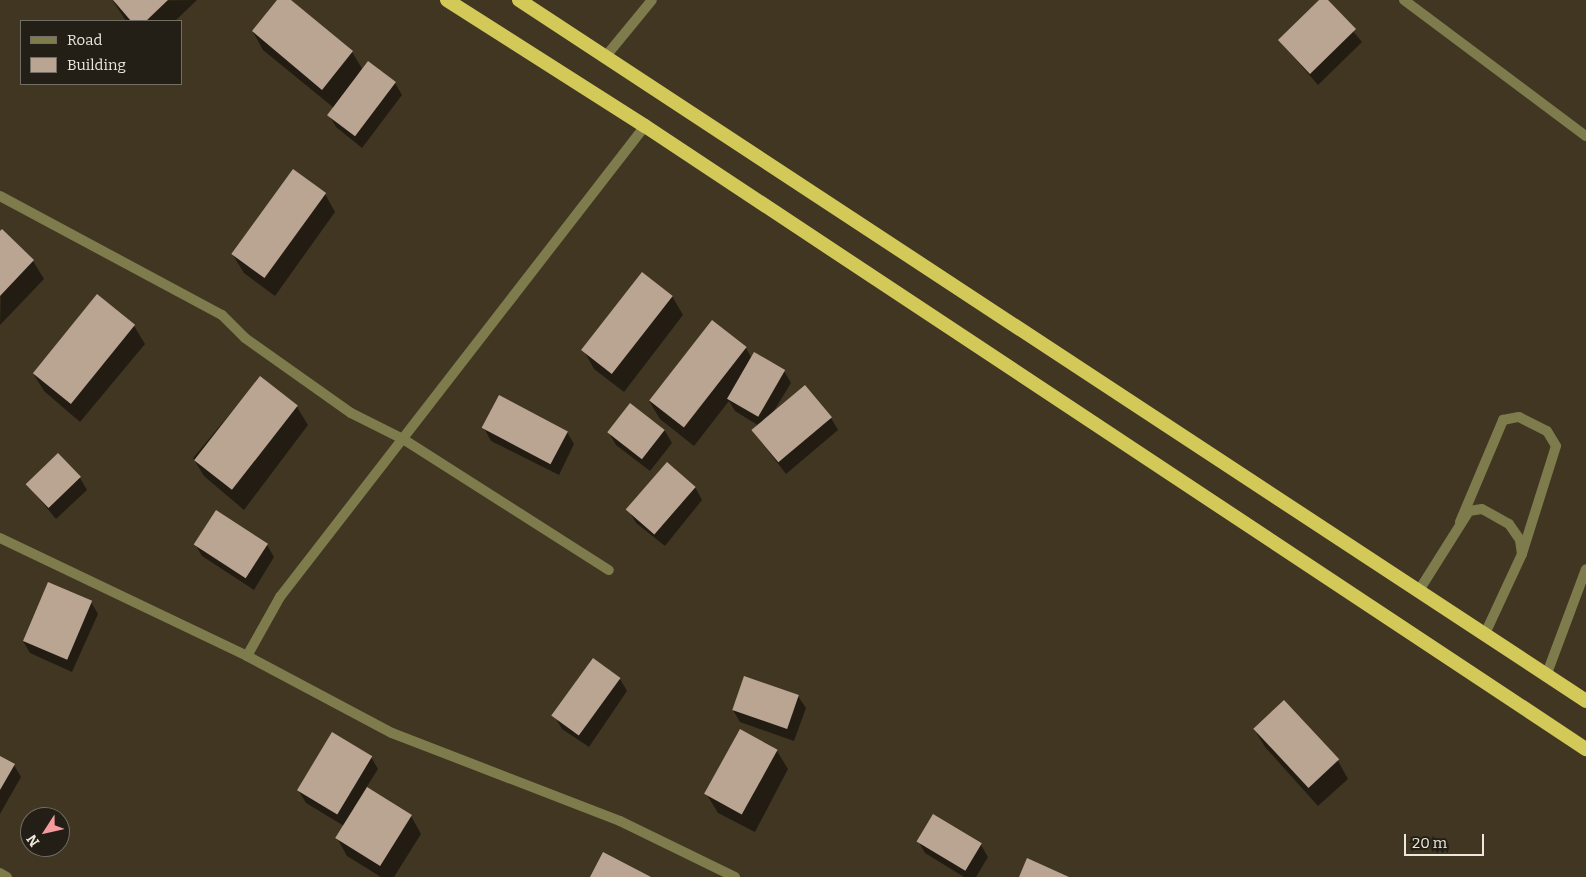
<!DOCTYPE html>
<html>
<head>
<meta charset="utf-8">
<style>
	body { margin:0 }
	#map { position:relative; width:1586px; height:877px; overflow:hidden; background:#413622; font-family:Bitter,serif }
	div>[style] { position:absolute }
	.shadow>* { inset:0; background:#0007 }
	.building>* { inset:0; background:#baa593; transform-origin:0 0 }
	.service>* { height:10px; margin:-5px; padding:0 5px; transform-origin:5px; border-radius:5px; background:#7e7b4d }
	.minor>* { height:10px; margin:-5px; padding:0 5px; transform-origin:5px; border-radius:5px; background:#7e7b4d }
	.trunk>* { height:14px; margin:-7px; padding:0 7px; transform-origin:7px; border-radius:7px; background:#d2c959 }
	span { translate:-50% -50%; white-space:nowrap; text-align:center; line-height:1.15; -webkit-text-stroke:5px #231e16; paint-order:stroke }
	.legend { position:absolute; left:20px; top:20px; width:162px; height:65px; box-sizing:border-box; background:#231e16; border:1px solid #746f65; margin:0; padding:6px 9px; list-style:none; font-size:15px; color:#eee8dc }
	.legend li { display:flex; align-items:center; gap:10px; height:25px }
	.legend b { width:25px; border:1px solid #746f65 }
	.north { position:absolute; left:20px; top:807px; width:50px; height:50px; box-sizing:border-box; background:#231e16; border:1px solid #746f65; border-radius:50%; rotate:235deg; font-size:14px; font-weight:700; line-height:20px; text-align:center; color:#eee8dc }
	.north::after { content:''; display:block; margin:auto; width:18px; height:22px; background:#f59b9e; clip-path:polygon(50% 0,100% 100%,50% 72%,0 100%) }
	.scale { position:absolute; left:1404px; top:834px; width:80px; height:22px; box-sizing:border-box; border:2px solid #eee8dc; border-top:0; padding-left:6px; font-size:15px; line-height:18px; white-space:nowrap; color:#eee8dc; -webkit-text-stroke:4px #231e16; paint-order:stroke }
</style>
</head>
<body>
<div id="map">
	<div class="shadow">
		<i style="clip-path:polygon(197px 0,175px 21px,126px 21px,113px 1px)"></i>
		<i style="clip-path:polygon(279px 0,289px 0,352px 52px,363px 70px,395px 83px,402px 95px,362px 148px,336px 127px,329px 115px,334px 108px,263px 50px,253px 32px)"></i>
		<i style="clip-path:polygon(1321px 0,1327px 0,1362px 42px,1318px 85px,1279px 40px)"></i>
		<i style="clip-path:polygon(325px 194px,335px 212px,275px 296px,244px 273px,233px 255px)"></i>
		<i style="clip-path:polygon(2px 231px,33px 261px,44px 279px,0 325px)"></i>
		<i style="clip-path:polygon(97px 295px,134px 326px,145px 344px,80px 422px,44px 391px,33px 373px)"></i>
		<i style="clip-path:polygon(672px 296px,683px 315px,624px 392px,594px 369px,584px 351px)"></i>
		<i style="clip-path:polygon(746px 348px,752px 359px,784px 371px,791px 383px,772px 414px,831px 418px,838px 430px,786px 474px,753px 431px,759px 426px,735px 411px,729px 401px,694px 446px,660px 419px,649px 401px)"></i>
		<i style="clip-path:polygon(260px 378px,297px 407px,308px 425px,244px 510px,204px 476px,193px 458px)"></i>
		<i style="clip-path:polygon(630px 405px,665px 431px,672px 443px,650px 471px,616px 445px,609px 433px)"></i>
		<i style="clip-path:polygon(484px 428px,567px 432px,574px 444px,559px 475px,491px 441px)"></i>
		<i style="clip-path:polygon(80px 478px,87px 490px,56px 519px,27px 484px)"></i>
		<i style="clip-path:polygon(695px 487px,702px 500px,665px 546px,636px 523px,629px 511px)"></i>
		<i style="clip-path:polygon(195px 544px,267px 545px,274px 557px,254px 590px,202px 556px)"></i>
		<i style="clip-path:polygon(91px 602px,98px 614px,72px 672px,30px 653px,23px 641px)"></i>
		<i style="clip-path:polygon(620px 679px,627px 691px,589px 747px,562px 729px,555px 717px)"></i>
		<i style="clip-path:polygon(798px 696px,806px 708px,794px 741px,740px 722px,733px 710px)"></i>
		<i style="clip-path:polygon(1254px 729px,1338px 761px,1348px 779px,1318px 806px,1265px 747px)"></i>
		<i style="clip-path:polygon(777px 751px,788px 769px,755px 832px,718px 813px,707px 795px)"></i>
		<i style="clip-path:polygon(0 757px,14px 765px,21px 777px,0 814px)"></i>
		<i style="clip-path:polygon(371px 757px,378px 769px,366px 788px,411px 816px,421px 834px,394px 877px,381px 877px,347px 856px,337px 838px,344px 826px,306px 803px,298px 790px)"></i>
		<i style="clip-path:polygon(918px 841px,981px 845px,988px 857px,976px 877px,964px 877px,925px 853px)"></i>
	</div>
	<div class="building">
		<i style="clip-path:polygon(113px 0,168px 0,146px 21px,131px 21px)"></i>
		<i style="clip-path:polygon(277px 0,291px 0,353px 51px,322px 90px,252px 31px)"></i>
		<i style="clip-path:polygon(1319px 0,1328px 0,1356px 29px,1310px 74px,1278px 40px)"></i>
		<i style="left:368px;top:61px;width:35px;height:68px;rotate:37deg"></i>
		<i style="left:293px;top:169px;width:41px;height:105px;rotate:36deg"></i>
		<i style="clip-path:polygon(2px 229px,34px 260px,0 296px,0 231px)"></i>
		<i style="left:642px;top:272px;width:39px;height:99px;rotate:38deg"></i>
		<i style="left:97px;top:294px;width:49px;height:102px;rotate:39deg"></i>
		<i style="left:712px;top:320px;width:44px;height:102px;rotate:38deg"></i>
		<i style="left:754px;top:352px;width:36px;height:54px;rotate:30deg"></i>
		<i style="left:260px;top:376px;width:48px;height:107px;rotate:38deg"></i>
		<i style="left:805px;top:385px;width:42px;height:70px;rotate:50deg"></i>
		<i style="left:499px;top:395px;width:78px;height:37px;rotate:28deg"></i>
		<i style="left:630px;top:403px;width:44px;height:37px;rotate:38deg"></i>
		<i style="left:58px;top:453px;width:33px;height:45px;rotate:46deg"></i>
		<i style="left:667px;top:462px;width:38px;height:63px;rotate:41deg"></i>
		<i style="left:216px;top:510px;width:62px;height:41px;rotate:33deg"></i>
		<i style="left:48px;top:582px;width:48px;height:64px;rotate:23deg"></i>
		<i style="left:593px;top:658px;width:34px;height:71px;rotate:36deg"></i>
		<i style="left:744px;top:676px;width:58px;height:36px;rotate:19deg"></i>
		<i style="left:1284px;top:700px;width:81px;height:42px;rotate:47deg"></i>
		<i style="left:740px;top:729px;width:43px;height:74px;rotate:29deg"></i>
		<i style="left:332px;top:732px;width:47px;height:68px;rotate:31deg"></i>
		<i style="clip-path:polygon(0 756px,15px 764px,0 790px)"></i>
		<i style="left:367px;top:787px;width:53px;height:60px;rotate:32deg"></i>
		<i style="left:933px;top:814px;width:57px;height:32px;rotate:31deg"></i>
		<i style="clip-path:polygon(603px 852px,651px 877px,590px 877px)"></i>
		<i style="clip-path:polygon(1027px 858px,1069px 877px,1019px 877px)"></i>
	</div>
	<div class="service">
		<i style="left:1460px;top:522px;width:111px;rotate:-67.1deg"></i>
		<i style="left:1503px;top:420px;width:16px;rotate:-11deg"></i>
		<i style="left:1519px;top:417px;width:31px;rotate:27deg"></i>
		<i style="left:1547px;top:431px;width:17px;rotate:59deg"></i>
		<i style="left:1556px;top:446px;width:113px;rotate:107.5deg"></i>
		<i style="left:1418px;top:592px;width:96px;rotate:-57.8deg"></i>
		<i style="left:1469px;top:511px;width:13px;rotate:-9deg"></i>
		<i style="left:1482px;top:509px;width:31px;rotate:29deg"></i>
		<i style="left:1509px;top:524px;width:19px;rotate:55deg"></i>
		<i style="left:1520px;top:540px;width:14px;rotate:82deg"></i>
		<i style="left:1522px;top:554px;width:90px;rotate:114.9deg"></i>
	</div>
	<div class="minor">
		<i style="left:1404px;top:0;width:227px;rotate:36.8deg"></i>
		<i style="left:606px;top:56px;width:72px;rotate:-50.6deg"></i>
		<i style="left:0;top:196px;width:252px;rotate:28.2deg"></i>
		<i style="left:222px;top:315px;width:33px;rotate:45deg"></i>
		<i style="left:245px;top:338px;width:130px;rotate:35.3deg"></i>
		<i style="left:351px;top:413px;width:58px;rotate:26.6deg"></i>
		<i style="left:403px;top:439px;width:244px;rotate:32.5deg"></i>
		<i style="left:0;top:538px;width:274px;rotate:25.5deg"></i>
		<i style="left:247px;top:656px;width:164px;rotate:28deg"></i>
		<i style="left:392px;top:733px;width:244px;rotate:21.1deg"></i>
		<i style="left:620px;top:821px;width:128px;rotate:26deg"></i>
		<i style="left:247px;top:656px;width:68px;rotate:-60.8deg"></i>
		<i style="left:280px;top:597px;width:596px;rotate:-52.23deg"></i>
		<i style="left:1546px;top:676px;width:114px;rotate:-69.5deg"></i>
		<i style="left:0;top:873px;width:8px;rotate:30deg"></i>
	</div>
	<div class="trunk">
		<i style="left:447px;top:0;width:235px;rotate:32.5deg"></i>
		<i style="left:645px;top:126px;width:1129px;rotate:33.51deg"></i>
		<i style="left:519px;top:0;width:1277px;rotate:33.3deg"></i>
	</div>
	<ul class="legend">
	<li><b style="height:6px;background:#7e7b4d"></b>Road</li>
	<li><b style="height:14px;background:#baa593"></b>Building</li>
	</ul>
	<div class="north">N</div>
	<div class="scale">20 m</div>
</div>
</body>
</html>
